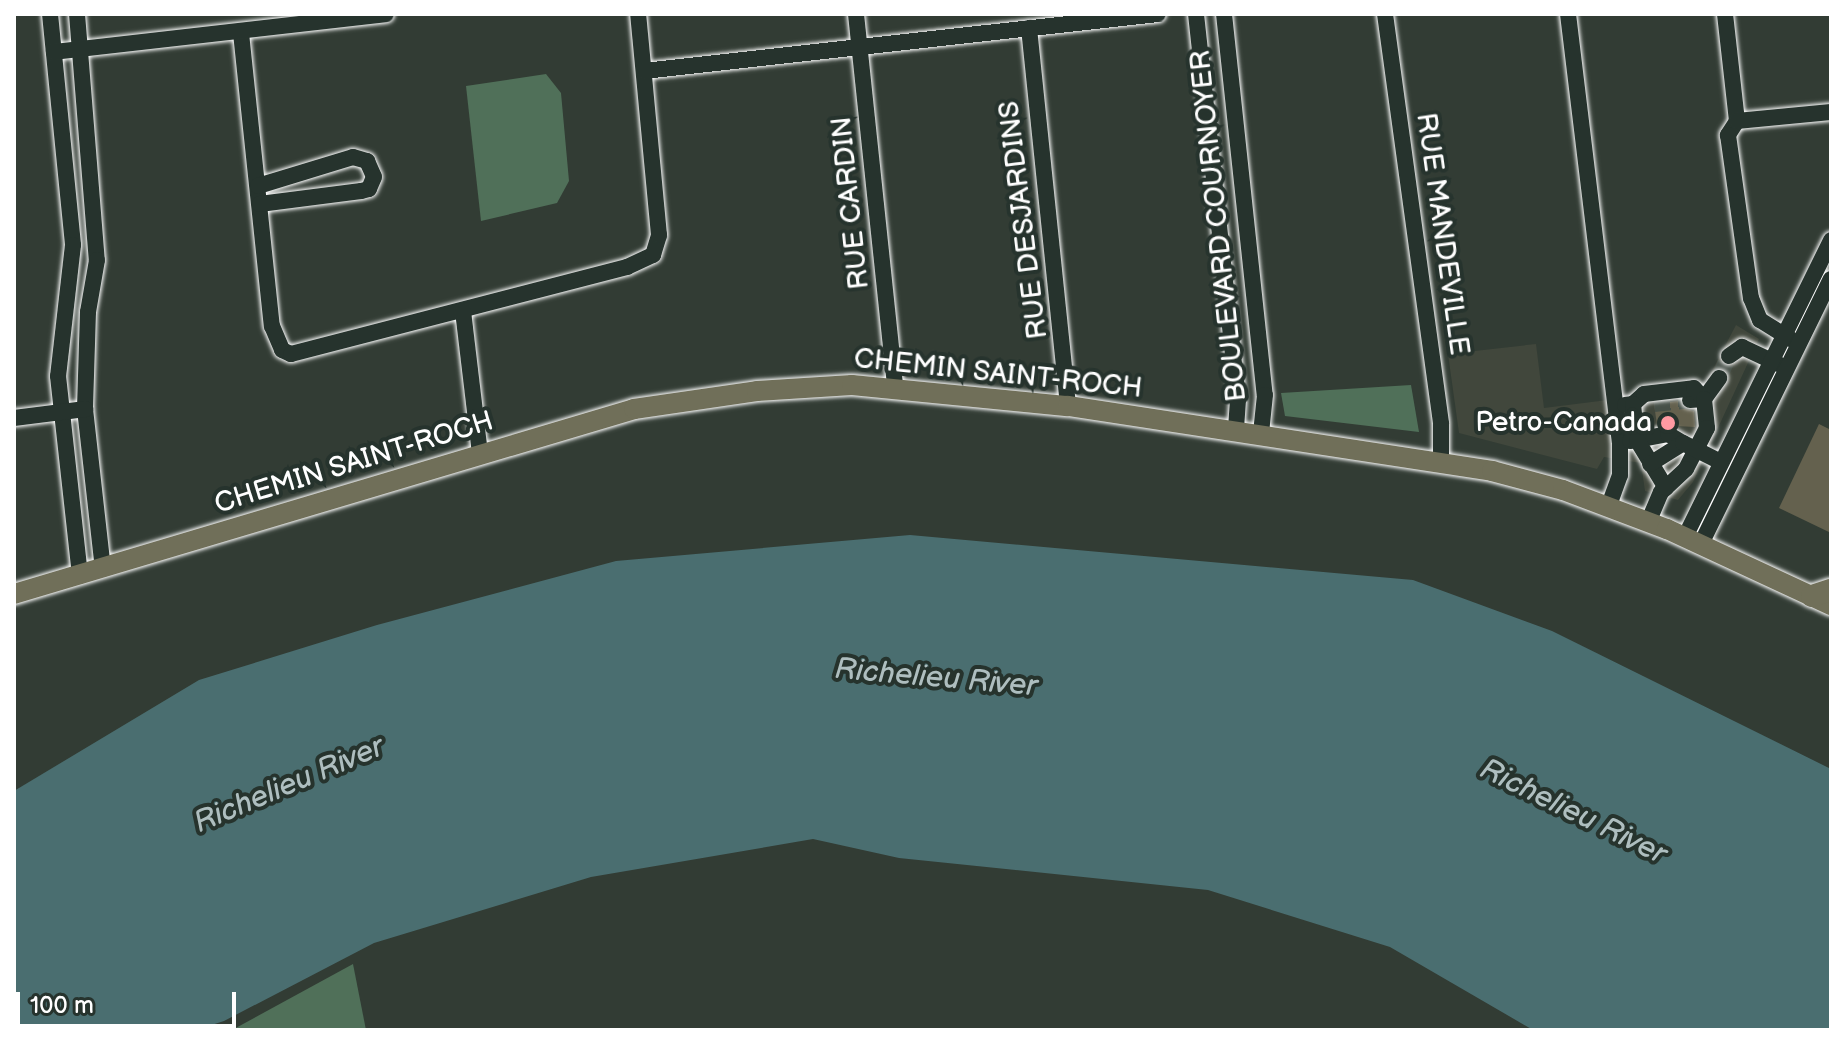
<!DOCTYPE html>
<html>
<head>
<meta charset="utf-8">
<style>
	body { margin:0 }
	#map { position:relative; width:1845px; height:1044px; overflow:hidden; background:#323c34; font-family:"Balsamiq Sans",sans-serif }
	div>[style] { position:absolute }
	.built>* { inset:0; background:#41473c }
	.green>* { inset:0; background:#507059 }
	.water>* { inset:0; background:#4a6e70 }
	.building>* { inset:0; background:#64614e }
	.minor-tunnel>* { height:16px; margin-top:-8px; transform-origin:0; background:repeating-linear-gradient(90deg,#465048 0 16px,transparent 0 24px) }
	.roads { filter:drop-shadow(0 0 2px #fff) drop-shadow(0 0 2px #fff) }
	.minor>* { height:16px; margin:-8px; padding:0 8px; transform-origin:8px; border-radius:8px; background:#26332d }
	.major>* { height:20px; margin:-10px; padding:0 10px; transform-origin:10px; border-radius:10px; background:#706f59 }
	.highway>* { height:22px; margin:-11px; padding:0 11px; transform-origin:11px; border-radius:11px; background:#706f59 }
	.dots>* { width:22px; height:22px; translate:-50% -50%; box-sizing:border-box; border:4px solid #26332d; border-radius:50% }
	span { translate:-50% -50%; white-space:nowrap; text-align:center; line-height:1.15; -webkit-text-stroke:8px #26332d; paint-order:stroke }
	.street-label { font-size:28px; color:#fff }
	.poi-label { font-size:28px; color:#fff }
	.right { translate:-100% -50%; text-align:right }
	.water-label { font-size:30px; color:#aebebf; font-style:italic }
	.frame { position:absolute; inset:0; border:16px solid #fff; pointer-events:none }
	.scale { position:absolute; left:16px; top:992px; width:220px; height:36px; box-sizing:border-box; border:4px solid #fff; border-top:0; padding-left:10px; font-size:24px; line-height:28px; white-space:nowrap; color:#fff; -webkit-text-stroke:6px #26332d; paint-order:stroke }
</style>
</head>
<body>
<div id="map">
	<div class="built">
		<i style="clip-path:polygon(1736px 325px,1759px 339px,1693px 482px,1678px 500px,1645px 491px,1641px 463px,1604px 457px,1597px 469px,1459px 433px,1448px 354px,1536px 344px,1544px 408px,1703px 388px)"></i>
	</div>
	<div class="green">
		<i style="clip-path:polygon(546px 74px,561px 93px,569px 181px,557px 203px,481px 221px,466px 86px)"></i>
		<i style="clip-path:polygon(1411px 385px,1419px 432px,1285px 416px,1281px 393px)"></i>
		<i style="clip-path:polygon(353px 964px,366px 1030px,232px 1030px)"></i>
	</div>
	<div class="water">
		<i style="clip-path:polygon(910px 535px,1413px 580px,1552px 631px,1831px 769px,1831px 1030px,1533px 1030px,1390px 947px,1208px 890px,899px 858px,813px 839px,591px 877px,374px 943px,224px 1021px,196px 1030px,14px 1030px,14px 791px,199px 680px,377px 625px,616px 561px)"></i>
	</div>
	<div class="building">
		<i style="clip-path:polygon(1679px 401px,1685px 409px,1694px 411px,1695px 427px,1657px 425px,1654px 404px)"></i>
		<i style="clip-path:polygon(1819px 424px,1831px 430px,1831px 533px,1779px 508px)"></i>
	</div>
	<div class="minor-tunnel">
		<i style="left:1719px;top:378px;width:24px;rotate:-66deg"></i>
		<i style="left:1654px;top:404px;width:36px;rotate:-6deg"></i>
	</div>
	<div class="roads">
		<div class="minor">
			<i style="left:50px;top:14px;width:232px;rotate:84.3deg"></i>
			<i style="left:73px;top:245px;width:132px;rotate:96.5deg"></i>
			<i style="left:58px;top:376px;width:201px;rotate:83.7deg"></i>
			<i style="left:77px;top:14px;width:247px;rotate:85.4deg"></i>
			<i style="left:97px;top:260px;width:53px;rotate:99.8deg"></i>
			<i style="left:88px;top:312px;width:97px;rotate:91.8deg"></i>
			<i style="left:85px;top:409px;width:161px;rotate:83.6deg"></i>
			<i style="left:856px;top:14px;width:374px;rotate:84deg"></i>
			<i style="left:1196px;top:14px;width:388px;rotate:83.8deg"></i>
			<i style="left:1238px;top:400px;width:29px;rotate:94deg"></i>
			<i style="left:1224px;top:14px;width:383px;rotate:83.9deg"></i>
			<i style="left:1265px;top:395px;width:38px;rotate:96deg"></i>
			<i style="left:1385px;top:14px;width:414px;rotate:82.2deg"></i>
			<i style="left:1441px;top:424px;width:37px;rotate:90deg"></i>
			<i style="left:1568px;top:14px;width:431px;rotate:83.1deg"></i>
			<i style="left:1620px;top:442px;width:33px;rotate:90deg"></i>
			<i style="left:1620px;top:475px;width:33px;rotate:110deg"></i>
			<i style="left:1725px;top:14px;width:108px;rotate:83.6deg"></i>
			<i style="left:1029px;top:28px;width:380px;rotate:84.1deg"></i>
			<i style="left:241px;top:33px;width:295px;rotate:84deg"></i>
			<i style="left:272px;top:326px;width:26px;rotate:67deg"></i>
			<i style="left:282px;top:350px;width:10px;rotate:24deg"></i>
			<i style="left:291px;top:354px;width:347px;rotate:-14.5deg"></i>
			<i style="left:627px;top:267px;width:29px;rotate:-25deg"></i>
			<i style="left:653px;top:255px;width:21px;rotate:-73deg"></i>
			<i style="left:659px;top:235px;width:222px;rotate:-95.4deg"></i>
			<i style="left:54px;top:52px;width:334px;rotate:-6.5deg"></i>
			<i style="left:644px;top:71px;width:517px;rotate:-6.33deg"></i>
			<i style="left:1737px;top:121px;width:17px;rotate:123deg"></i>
			<i style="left:1728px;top:135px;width:165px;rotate:82deg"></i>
			<i style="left:1751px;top:298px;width:24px;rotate:68deg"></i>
			<i style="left:1760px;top:320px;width:36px;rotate:32deg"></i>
			<i style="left:1737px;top:121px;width:94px;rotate:-5.5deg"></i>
			<i style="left:258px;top:186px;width:99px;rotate:-17deg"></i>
			<i style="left:353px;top:157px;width:15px;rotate:16deg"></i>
			<i style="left:367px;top:161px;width:17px;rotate:66deg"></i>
			<i style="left:374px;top:177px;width:13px;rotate:113deg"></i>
			<i style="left:369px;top:189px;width:8px;rotate:166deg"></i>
			<i style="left:361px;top:191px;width:102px;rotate:172.7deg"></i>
			<i style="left:463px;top:311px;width:143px;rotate:83.2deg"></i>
			<i style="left:1729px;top:356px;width:16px;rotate:-35deg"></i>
			<i style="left:1742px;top:347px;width:40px;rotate:25deg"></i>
			<i style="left:1690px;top:400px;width:14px;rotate:-4deg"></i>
			<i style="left:1704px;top:399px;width:26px;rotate:-54deg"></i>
			<i style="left:1633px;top:404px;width:15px;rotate:-42deg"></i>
			<i style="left:1644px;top:394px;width:50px;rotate:-6.8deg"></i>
			<i style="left:1694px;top:388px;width:15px;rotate:48deg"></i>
			<i style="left:1704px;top:399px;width:29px;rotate:84deg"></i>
			<i style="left:1707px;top:428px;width:46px;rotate:117.1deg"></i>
			<i style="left:1686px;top:469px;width:34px;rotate:137deg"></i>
			<i style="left:1661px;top:492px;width:33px;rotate:113deg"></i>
			<i style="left:1625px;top:405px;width:8px;rotate:-7deg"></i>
			<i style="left:1633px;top:404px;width:36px;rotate:84deg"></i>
			<i style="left:1637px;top:440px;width:32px;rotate:-11deg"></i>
			<i style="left:1668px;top:434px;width:17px;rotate:31deg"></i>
			<i style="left:14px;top:418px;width:72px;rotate:-7.2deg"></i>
			<i style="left:1630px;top:441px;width:7px;rotate:-8deg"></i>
			<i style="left:1637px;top:440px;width:56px;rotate:58.9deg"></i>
			<i style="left:1650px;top:464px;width:39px;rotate:-32deg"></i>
			<i style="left:1683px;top:443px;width:42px;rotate:26.6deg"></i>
			<i style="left:1685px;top:537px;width:331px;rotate:-63.8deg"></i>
			<i style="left:1701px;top:544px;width:295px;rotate:-63.9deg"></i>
		</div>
		<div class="major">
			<i style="left:14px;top:594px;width:647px;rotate:-16.61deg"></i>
			<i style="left:634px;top:409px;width:124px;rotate:-8.3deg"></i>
			<i style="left:757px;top:391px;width:95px;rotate:-3.6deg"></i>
			<i style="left:852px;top:385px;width:217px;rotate:5.6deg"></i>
			<i style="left:1068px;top:406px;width:429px;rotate:8.7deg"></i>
			<i style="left:1492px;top:471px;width:73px;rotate:15deg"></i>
			<i style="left:1563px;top:490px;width:111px;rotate:20.6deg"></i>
			<i style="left:1667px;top:529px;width:181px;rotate:24.9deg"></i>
		</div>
		<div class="highway">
			<i style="left:1812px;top:596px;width:20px;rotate:-18deg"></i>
		</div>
	</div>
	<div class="dots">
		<i style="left:1668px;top:423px;background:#ff9aa2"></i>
	</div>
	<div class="street-label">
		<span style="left:851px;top:203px;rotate:-96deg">RUE CARDIN</span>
		<span style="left:1024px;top:220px;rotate:-97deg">RUE DESJARDINS</span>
		<span style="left:1219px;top:226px;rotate:-96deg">BOULEVARD COURNOYER</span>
		<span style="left:1442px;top:234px;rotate:82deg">RUE MANDEVILLE</span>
		<span style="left:998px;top:374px;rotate:6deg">CHEMIN SAINT-ROCH</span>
		<span style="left:354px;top:463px;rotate:-17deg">CHEMIN SAINT-ROCH</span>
	</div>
	<div class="poi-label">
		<span class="right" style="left:1652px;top:423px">Petro-Canada</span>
	</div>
	<div class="water-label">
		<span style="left:936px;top:678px;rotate:5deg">Richelieu River</span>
		<span style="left:289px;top:785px;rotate:-23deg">Richelieu River</span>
		<span style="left:1573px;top:812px;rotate:26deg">Richelieu River</span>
	</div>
	<div class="frame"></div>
	<div class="scale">100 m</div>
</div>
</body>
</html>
